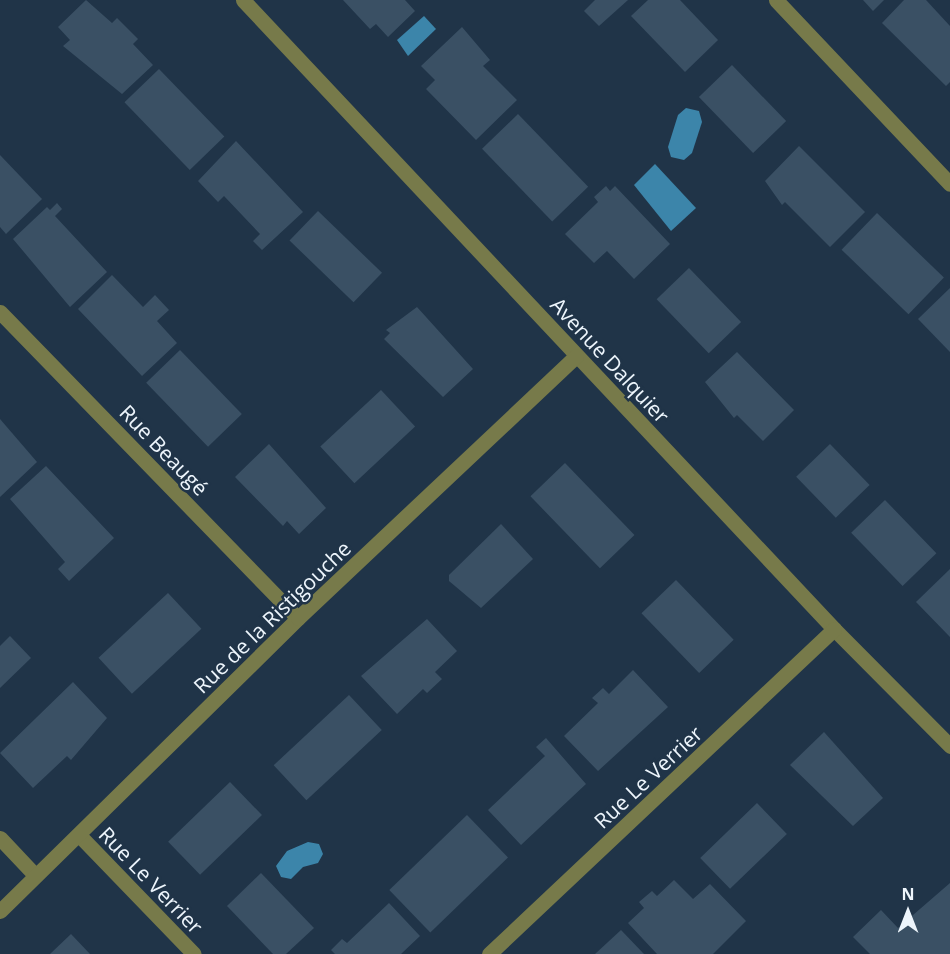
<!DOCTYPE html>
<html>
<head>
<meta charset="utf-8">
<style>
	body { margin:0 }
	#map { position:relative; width:950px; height:954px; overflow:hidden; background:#203448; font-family:"Open Sans",sans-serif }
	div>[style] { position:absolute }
	.water>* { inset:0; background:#3c85aa }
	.building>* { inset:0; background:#3a5064; transform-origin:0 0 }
	.minor>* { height:15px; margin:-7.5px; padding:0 7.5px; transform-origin:7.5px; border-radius:7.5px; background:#777a4a }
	span { translate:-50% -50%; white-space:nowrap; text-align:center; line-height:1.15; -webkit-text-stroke:5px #203448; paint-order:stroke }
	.street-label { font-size:21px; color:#edf5fc }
	.north { position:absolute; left:878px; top:882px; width:60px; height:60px; -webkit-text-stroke:4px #203448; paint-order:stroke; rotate:0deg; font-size:16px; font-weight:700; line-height:24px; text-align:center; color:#edf5fc }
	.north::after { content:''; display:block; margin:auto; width:21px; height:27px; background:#edf5fc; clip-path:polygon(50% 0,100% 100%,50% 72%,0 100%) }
</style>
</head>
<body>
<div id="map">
	<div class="water">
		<i style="clip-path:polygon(424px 16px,436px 29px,408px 56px,397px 40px)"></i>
		<i style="clip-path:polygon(686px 108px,699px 111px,702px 122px,692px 153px,684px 160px,671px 157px,668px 147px,678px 115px)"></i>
		<i style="clip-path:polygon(655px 164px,696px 208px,671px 231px,634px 185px)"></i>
		<i style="clip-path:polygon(308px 842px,319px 844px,323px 854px,318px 863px,303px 867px,291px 879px,281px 877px,276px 866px,287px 851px)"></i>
	</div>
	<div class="building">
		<i style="clip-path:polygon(86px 0,112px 23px,117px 18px,138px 39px,133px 44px,153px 65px,122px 94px,63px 46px,70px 40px,58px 27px)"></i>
		<i style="clip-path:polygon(343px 0,405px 0,415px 11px,388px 37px,376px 24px,370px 29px)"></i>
		<i style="clip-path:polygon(595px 0,628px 0,599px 26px,584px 11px)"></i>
		<i style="clip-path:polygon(648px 0,680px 0,718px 40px,685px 72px,631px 16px)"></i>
		<i style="clip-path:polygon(863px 0,884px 0,873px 11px)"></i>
		<i style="clip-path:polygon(904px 0,926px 0,950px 26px,950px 82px,946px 86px,882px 23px)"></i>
		<i style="clip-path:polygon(462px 27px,490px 60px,483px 66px,517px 100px,476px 140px,426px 89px,435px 80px,421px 66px)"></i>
		<i style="left:732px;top:65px;width:78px;height:46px;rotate:46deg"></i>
		<i style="left:159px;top:69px;width:94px;height:48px;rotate:46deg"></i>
		<i style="left:518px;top:114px;width:101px;height:50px;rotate:46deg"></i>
		<i style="clip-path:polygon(236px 141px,303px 212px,262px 250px,253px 241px,260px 234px,224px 196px,218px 202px,198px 181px)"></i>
		<i style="clip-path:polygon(799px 146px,865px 212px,830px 247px,785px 202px,782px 205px,765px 181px)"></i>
		<i style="clip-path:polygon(0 155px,42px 199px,6px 234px,0 227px)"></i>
		<i style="clip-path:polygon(606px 186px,610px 191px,615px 186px,670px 244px,634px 279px,607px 251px,594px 263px,565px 234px,598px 202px,594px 197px)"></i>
		<i style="clip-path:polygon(57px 203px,62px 209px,55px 216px,107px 272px,70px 307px,13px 239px,47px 207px,50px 210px)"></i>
		<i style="left:318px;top:211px;width:89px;height:41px;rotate:44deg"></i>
		<i style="left:877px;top:213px;width:93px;height:51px;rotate:44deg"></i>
		<i style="left:689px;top:268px;width:75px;height:45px;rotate:46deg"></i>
		<i style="clip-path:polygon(112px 275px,143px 307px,155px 295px,169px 310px,157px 321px,177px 343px,142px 376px,78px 309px)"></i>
		<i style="clip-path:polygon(950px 288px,950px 352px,918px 319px)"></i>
		<i style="clip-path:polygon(417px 307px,473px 369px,443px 397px,384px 339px,390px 333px,386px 330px)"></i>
		<i style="left:180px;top:350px;width:89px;height:47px;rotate:46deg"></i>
		<i style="clip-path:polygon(737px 352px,794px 410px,763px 441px,737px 415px,734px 418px,705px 382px)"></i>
		<i style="left:381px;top:390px;width:50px;height:83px;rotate:47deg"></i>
		<i style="clip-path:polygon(0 419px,37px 462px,0 497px)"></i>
		<i style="clip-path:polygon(269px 444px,326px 508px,299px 534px,287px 521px,283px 526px,235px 477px)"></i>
		<i style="left:830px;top:444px;width:57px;height:47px;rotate:46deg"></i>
		<i style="left:565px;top:463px;width:100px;height:48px;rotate:46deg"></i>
		<i style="clip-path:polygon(46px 466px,114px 538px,69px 581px,58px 569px,65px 562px,10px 499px)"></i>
		<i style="left:885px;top:500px;width:74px;height:47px;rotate:46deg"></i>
		<i style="clip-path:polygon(501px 524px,533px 559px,481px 608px,449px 581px,449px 575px)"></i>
		<i style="clip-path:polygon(950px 569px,950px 637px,916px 602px)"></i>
		<i style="left:676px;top:580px;width:83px;height:48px;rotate:46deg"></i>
		<i style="left:168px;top:593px;width:49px;height:95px;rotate:47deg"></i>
		<i style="clip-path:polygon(427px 619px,457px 651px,435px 672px,442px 679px,427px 693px,423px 689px,397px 714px,361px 676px)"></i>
		<i style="clip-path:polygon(10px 636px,31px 658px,0 688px,0 646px)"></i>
		<i style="clip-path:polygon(633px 670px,668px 707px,598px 771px,564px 736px,598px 703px,592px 698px,603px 688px,609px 694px)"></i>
		<i style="clip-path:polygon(73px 682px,107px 718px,71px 760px,67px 756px,33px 788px,0 753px)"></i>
		<i style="left:349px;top:695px;width:48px;height:103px;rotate:47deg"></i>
		<i style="clip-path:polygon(824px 732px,883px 798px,853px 826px,790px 765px)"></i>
		<i style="clip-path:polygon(546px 738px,586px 784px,521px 845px,488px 810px,545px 756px,536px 747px)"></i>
		<i style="left:230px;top:782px;width:46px;height:86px;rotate:46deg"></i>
		<i style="left:757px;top:803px;width:43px;height:79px;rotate:46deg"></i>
		<i style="left:467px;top:815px;width:59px;height:108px;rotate:46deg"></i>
		<i style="clip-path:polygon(261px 873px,314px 928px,286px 954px,273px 954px,227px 906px)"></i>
		<i style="clip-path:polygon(674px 880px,693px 899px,710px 884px,746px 921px,713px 954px,657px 954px,628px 923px,644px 908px,639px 902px,652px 891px,657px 896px)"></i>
		<i style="clip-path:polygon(950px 883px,950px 954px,870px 954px,853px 937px,881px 910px,898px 928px)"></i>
		<i style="clip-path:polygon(389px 903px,420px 936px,401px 954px,335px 954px,331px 950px,342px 939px,347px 943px)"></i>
		<i style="clip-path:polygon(621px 930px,644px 954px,595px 954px)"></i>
		<i style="clip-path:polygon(71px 934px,90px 954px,50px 954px)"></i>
	</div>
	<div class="minor">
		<i style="left:243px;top:0;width:863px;rotate:46.78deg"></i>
		<i style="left:834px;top:629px;width:165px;rotate:45.2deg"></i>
		<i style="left:776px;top:0;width:253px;rotate:46.6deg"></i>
		<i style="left:0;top:312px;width:427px;rotate:45.8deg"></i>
		<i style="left:79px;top:835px;width:165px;rotate:46deg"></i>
		<i style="left:0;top:838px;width:51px;rotate:46.6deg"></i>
		<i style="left:0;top:911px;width:418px;rotate:-44.5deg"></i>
		<i style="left:298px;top:618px;width:382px;rotate:-43.3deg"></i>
		<i style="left:489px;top:954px;width:474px;rotate:-43.3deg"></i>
	</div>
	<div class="street-label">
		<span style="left:610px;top:360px;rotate:47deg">Avenue Dalquier</span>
		<span style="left:164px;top:450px;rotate:46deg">Rue Beaugé</span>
		<span style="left:272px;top:617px;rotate:-44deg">Rue de la Ristigouche</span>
		<span style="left:648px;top:777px;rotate:-43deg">Rue Le Verrier</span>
		<span style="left:151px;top:880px;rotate:46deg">Rue Le Verrier</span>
	</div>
	<div class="north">N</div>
</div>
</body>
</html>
